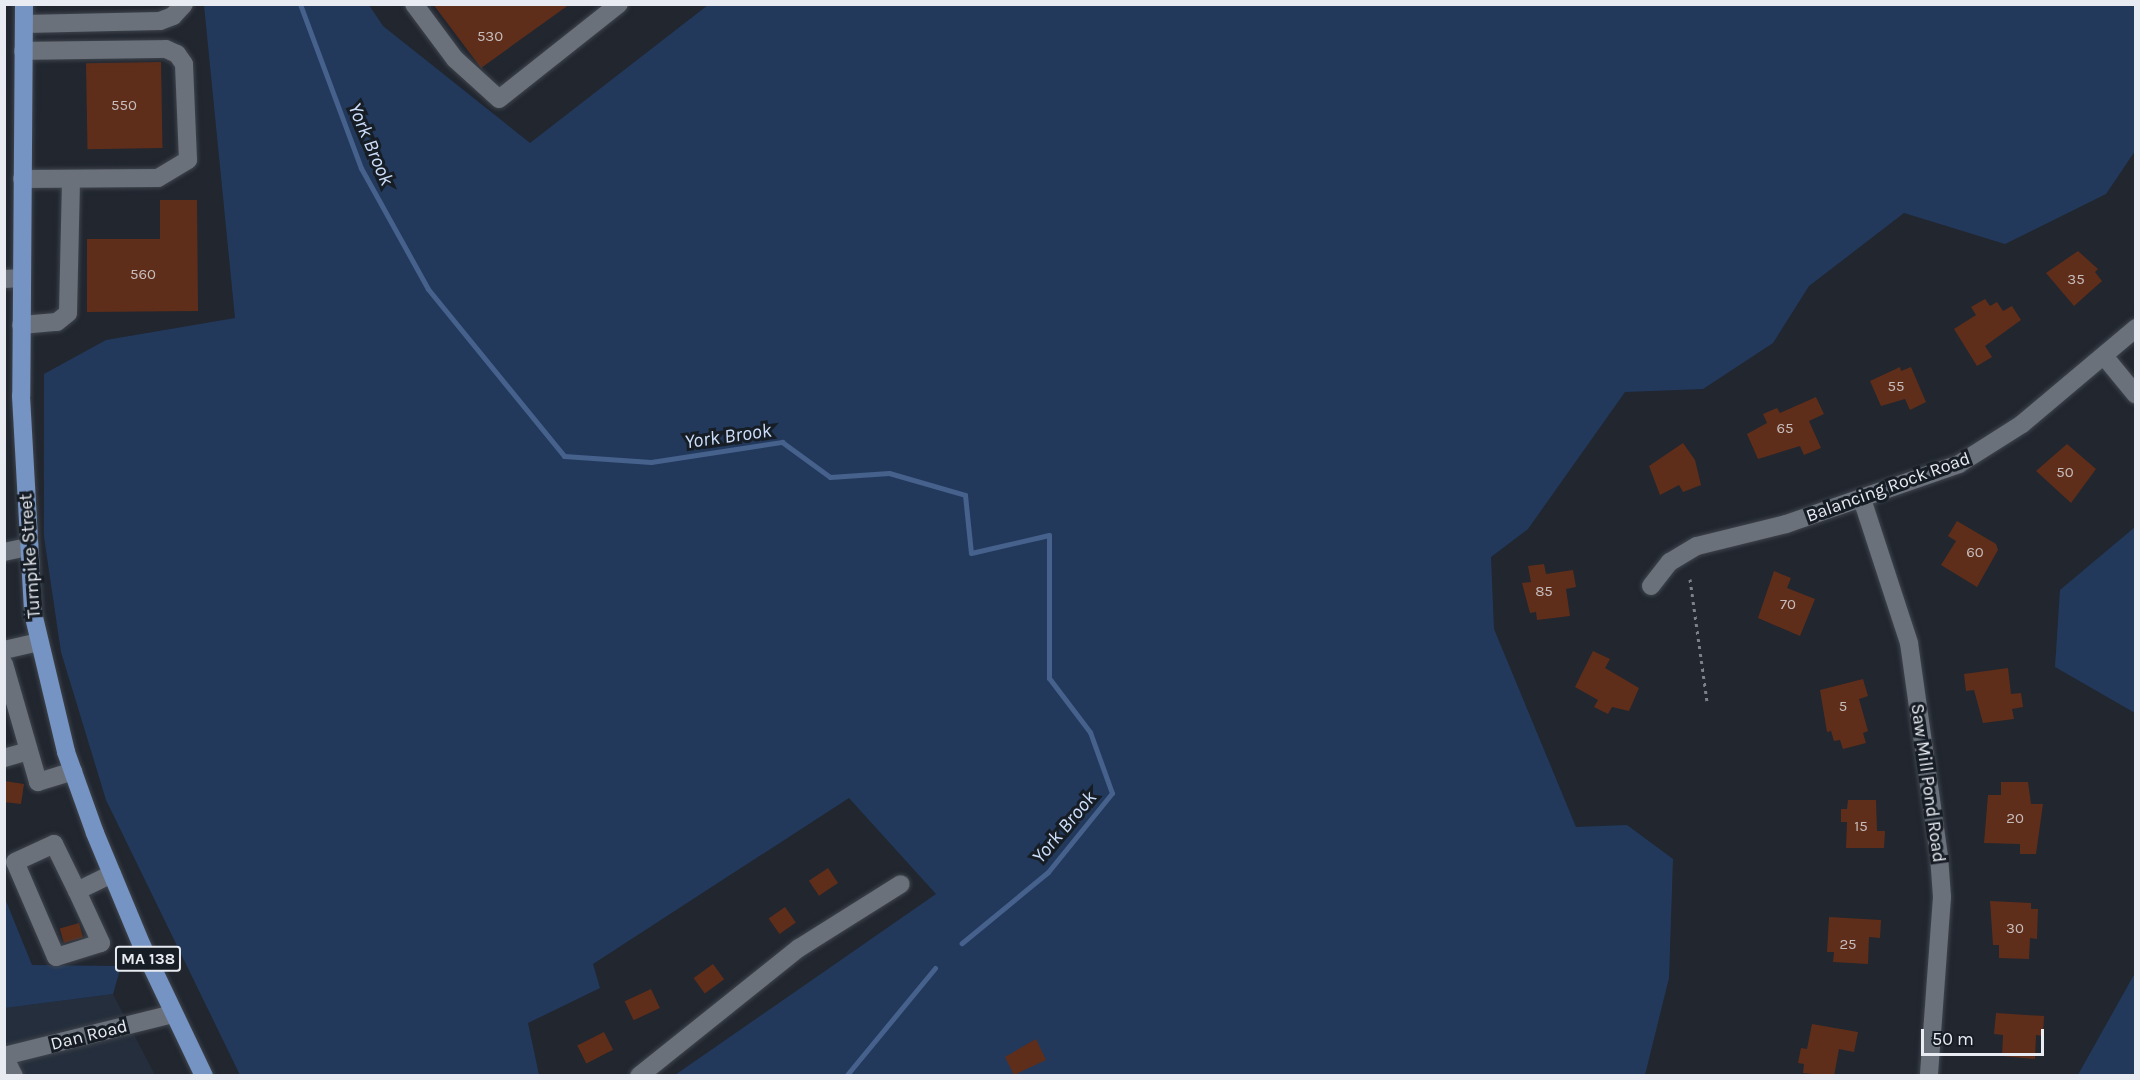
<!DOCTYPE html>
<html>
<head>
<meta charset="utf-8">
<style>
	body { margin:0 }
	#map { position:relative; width:2140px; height:1080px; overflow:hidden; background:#21262f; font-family:Karla,sans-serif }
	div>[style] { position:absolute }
	.built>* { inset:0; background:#252e3c }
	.green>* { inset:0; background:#22395c }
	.stream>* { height:5px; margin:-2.5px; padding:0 2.5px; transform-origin:2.5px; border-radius:2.5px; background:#45618c }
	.building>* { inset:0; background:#5f2e1a; transform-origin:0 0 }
	.path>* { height:3px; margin-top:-1.5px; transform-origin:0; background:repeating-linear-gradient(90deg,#7d8189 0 3px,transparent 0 7.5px) }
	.roads { filter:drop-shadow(0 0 2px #3f444c) drop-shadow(0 0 2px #3f444c) }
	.minor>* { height:18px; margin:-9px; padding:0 9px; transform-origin:9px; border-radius:9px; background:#6a717b }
	.major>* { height:18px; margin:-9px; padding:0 9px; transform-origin:9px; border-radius:9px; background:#7594c4 }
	span { translate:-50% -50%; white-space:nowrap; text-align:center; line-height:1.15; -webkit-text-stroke:6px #171d25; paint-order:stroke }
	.number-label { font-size:15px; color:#c6bcbc }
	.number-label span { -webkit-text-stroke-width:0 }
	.shield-label span { padding:2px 4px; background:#171d25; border:2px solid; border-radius:4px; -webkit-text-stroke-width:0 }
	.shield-label { font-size:16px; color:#e8ecf2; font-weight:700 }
	.street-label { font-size:18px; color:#e8ecf2 }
	.water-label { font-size:20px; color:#ccdefa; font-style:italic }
	.frame { position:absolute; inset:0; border:6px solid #e8ecf2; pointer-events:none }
	.scale { position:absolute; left:1921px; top:1029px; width:123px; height:27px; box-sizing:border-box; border:3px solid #e8ecf2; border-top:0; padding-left:8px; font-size:18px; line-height:21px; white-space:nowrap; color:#e8ecf2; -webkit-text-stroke:4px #171d25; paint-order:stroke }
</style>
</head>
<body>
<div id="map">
	<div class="built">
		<i style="clip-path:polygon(113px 994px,155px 1075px,5px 1075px,4px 1008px)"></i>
	</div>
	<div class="green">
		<i style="clip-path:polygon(204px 5px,369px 5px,383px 26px,530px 143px,708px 5px,2135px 5px,2135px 151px,2106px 194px,2005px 244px,1904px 213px,1809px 286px,1773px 343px,1703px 389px,1625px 392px,1528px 529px,1491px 557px,1494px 629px,1576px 827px,1627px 825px,1673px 859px,1669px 978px,1645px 1075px,675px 1075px,936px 894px,849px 798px,593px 964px,600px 988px,528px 1023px,539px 1075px,240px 1075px,106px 800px,61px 652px,44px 537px,44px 374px,106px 340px,235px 318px)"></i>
		<i style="clip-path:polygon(2135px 527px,2136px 527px,2135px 713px,2055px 667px,2060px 590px)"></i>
		<i style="clip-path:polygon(4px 896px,32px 965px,121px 966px,113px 994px,5px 1008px)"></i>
		<i style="clip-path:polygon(2135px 973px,2135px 1075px,2078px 1075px,2079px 1073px)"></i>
	</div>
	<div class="stream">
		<i style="left:300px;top:4px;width:175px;rotate:69.6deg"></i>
		<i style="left:361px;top:168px;width:138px;rotate:61deg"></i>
		<i style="left:428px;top:289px;width:215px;rotate:50.8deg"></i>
		<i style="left:564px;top:456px;width:87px;rotate:3.9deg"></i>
		<i style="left:651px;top:462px;width:133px;rotate:-8.7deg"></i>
		<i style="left:782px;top:442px;width:59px;rotate:36.1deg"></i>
		<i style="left:830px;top:477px;width:59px;rotate:-3.9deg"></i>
		<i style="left:889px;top:473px;width:79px;rotate:16.1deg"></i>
		<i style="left:965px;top:495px;width:58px;rotate:84.1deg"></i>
		<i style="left:971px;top:553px;width:80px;rotate:-13deg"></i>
		<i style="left:1049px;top:535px;width:143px;rotate:90deg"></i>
		<i style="left:1049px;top:678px;width:68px;rotate:52.8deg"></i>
		<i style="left:1090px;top:732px;width:65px;rotate:70.2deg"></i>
		<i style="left:1112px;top:793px;width:102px;rotate:129deg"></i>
		<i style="left:1048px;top:872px;width:112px;rotate:140.5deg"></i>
		<i style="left:846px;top:1076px;width:140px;rotate:-50.5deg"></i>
	</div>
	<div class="building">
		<i style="clip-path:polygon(433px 4px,570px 4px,481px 68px)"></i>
		<i style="left:161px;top:62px;width:86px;height:75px;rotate:89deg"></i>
		<i style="clip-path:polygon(160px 200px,197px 200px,198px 311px,87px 312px,87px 239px,160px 239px)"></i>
		<i style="clip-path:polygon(2078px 251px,2098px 269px,2095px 272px,2102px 281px,2074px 306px,2046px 273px)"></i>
		<i style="clip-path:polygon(1985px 299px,1990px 306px,1997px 302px,2003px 311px,2012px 306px,2021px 320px,1985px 346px,1992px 357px,1977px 366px,1954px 329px,1976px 315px,1971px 307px)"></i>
		<i style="clip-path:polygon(1900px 367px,1901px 371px,1911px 367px,1926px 402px,1910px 410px,1905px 399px,1881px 406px,1870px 381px)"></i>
		<i style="clip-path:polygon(1816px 397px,1824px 414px,1809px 421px,1821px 448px,1804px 455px,1800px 446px,1758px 459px,1747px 434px,1767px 423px,1763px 414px,1777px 408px,1780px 413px)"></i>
		<i style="clip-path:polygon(1683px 443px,1695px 460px,1701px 485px,1683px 492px,1679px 485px,1660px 495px,1649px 466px)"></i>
		<i style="clip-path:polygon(2067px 444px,2096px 469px,2071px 503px,2036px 471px)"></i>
		<i style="clip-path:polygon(1957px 521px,1996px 544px,1998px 550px,1977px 587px,1941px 565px,1956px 541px,1948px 536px)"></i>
		<i style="clip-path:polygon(1544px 564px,1546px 574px,1573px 570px,1576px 587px,1566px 589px,1570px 616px,1537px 620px,1536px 612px,1530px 613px,1522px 583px,1531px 582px,1528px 566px)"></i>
		<i style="clip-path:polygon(1774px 571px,1791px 578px,1787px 588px,1815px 599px,1800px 636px,1758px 618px)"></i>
		<i style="clip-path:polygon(1593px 651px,1610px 659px,1605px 668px,1639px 688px,1629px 711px,1612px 707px,1608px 714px,1594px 707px,1598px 700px,1575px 687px)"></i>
		<i style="clip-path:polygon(2008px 668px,2011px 694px,2021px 693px,2023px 707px,2012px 709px,2014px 719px,1983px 723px,1974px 690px,1966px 691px,1964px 674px)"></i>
		<i style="clip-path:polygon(1863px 679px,1868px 696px,1859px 699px,1868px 731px,1863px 733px,1866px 743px,1843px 749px,1840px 740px,1834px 741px,1831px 731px,1827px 732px,1820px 690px)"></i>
		<i style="clip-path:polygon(4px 781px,24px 784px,21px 804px,4px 802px)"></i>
		<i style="clip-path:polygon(2001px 782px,2028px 782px,2031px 804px,2043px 804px,2036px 854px,2020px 854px,2020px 844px,1984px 843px,1988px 795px,2001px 795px)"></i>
		<i style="clip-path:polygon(1848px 800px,1876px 800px,1877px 831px,1885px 831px,1884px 848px,1846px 848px,1847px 822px,1841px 822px,1841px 809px,1847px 809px)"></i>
		<i style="left:828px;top:868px;width:18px;height:23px;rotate:56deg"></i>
		<i style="clip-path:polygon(1990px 901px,2031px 903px,2031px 909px,2038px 909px,2037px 939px,2030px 938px,2029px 959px,1999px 958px,1999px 945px,1993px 945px)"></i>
		<i style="left:785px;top:907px;width:19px;height:20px;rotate:55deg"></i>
		<i style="clip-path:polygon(1829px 917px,1881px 920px,1880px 938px,1869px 937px,1868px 964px,1833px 962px,1834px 952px,1827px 952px)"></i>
		<i style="left:79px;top:923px;width:15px;height:20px;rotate:74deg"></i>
		<i style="left:713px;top:964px;width:19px;height:24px;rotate:54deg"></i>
		<i style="left:651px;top:989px;width:21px;height:29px;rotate:65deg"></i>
		<i style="clip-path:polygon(1996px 1013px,2044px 1016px,2043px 1036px,2036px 1035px,2035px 1059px,2002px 1056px,2003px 1035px,1994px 1034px)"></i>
		<i style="clip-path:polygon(1812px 1024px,1858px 1032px,1854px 1052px,1839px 1049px,1834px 1076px,1803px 1073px,1804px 1064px,1798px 1063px,1801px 1048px,1807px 1049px)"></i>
		<i style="left:604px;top:1032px;width:20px;height:30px;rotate:63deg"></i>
		<i style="clip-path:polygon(1036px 1039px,1046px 1060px,1014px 1075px,1005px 1057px)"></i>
	</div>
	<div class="path">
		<i style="left:1690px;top:579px;width:123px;rotate:82.1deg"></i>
	</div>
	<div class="roads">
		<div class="minor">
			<i style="left:414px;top:4px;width:69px;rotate:53.3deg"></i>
			<i style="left:455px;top:59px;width:59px;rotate:42.3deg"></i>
			<i style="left:499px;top:99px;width:153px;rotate:-38.4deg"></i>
			<i style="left:24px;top:24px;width:136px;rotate:-1.3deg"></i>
			<i style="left:160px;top:21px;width:14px;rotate:-21deg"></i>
			<i style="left:173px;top:16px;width:16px;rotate:-47deg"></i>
			<i style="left:22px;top:179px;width:136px;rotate:-0.4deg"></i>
			<i style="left:158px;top:178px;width:35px;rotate:-31deg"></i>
			<i style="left:188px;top:160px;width:96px;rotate:-92.4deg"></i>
			<i style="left:184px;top:64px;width:12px;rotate:-125deg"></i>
			<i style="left:177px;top:54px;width:12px;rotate:-156deg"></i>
			<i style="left:166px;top:49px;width:143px;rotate:179.2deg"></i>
			<i style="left:4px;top:279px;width:18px;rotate:-3deg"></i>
			<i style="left:21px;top:325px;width:36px;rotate:-5deg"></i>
			<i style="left:57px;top:322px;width:14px;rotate:-39deg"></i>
			<i style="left:68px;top:313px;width:134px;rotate:-88.7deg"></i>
			<i style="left:2104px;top:356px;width:50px;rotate:50.6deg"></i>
			<i style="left:1862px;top:499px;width:151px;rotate:71.9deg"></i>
			<i style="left:1909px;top:643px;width:215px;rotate:82deg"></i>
			<i style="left:1939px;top:856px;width:41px;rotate:85.8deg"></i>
			<i style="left:1942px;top:897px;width:178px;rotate:94.2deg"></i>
			<i style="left:4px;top:552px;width:24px;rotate:-12deg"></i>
			<i style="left:1651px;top:586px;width:31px;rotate:-52deg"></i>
			<i style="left:1670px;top:562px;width:31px;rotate:-31deg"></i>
			<i style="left:1697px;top:546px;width:92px;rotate:-13.9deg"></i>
			<i style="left:1786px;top:524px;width:183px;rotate:-19.1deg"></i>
			<i style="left:1959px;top:464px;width:75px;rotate:-32.4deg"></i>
			<i style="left:2022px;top:424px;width:149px;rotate:-40.1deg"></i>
			<i style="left:4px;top:650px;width:36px;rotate:-13deg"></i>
			<i style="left:4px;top:664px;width:123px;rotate:73.9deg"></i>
			<i style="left:38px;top:782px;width:37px;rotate:-17deg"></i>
			<i style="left:4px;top:758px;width:25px;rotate:-16deg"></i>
			<i style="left:77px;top:891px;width:57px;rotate:65.2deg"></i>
			<i style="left:101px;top:943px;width:47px;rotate:162.7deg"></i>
			<i style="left:56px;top:957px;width:103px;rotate:-113.3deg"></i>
			<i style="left:15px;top:862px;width:43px;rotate:-24.8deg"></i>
			<i style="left:54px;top:844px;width:52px;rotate:63.9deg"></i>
			<i style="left:77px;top:891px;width:39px;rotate:-26deg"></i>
			<i style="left:14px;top:1076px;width:22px;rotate:-117deg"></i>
			<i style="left:4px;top:1056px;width:174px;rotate:-14deg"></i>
			<i style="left:639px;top:1076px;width:205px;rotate:-38.7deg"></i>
			<i style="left:799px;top:948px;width:120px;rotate:-32.1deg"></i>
		</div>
		<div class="major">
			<i style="left:24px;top:4px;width:392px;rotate:90.4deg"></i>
			<i style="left:21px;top:396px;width:217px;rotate:86.8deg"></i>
			<i style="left:33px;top:613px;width:143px;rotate:76.6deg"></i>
			<i style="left:66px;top:752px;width:86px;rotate:70.3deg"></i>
			<i style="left:95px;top:833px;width:122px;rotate:67.4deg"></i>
			<i style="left:142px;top:946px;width:144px;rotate:64.5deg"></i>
		</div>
	</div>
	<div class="number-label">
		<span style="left:490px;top:37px">530</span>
		<span style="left:124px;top:106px">550</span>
		<span style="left:143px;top:275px">560</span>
		<span style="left:2076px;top:280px">35</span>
		<span style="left:1896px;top:387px">55</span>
		<span style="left:1785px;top:429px">65</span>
		<span style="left:2065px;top:473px">50</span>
		<span style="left:1975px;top:553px">60</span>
		<span style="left:1544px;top:592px">85</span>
		<span style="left:1788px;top:605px">70</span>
		<span style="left:1843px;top:707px">5</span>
		<span style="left:2015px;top:819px">20</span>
		<span style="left:1861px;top:827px">15</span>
		<span style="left:2015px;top:929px">30</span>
		<span style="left:1848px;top:945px">25</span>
	</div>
	<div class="shield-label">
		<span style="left:148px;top:959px">MA 138</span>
	</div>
	<div class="street-label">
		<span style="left:1888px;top:487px;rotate:-20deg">Balancing Rock Road</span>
		<span style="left:30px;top:556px;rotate:-94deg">Turnpike Street</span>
		<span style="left:1928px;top:783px;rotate:82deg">Saw Mill Pond Road</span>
		<span style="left:89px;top:1035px;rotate:-14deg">Dan Road</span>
	</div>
	<div class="water-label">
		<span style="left:371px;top:144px;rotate:67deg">York Brook</span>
		<span style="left:728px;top:436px;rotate:-8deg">York Brook</span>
		<span style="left:1064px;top:827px;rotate:-50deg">York Brook</span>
	</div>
	<div class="frame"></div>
	<div class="scale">50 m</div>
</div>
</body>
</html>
